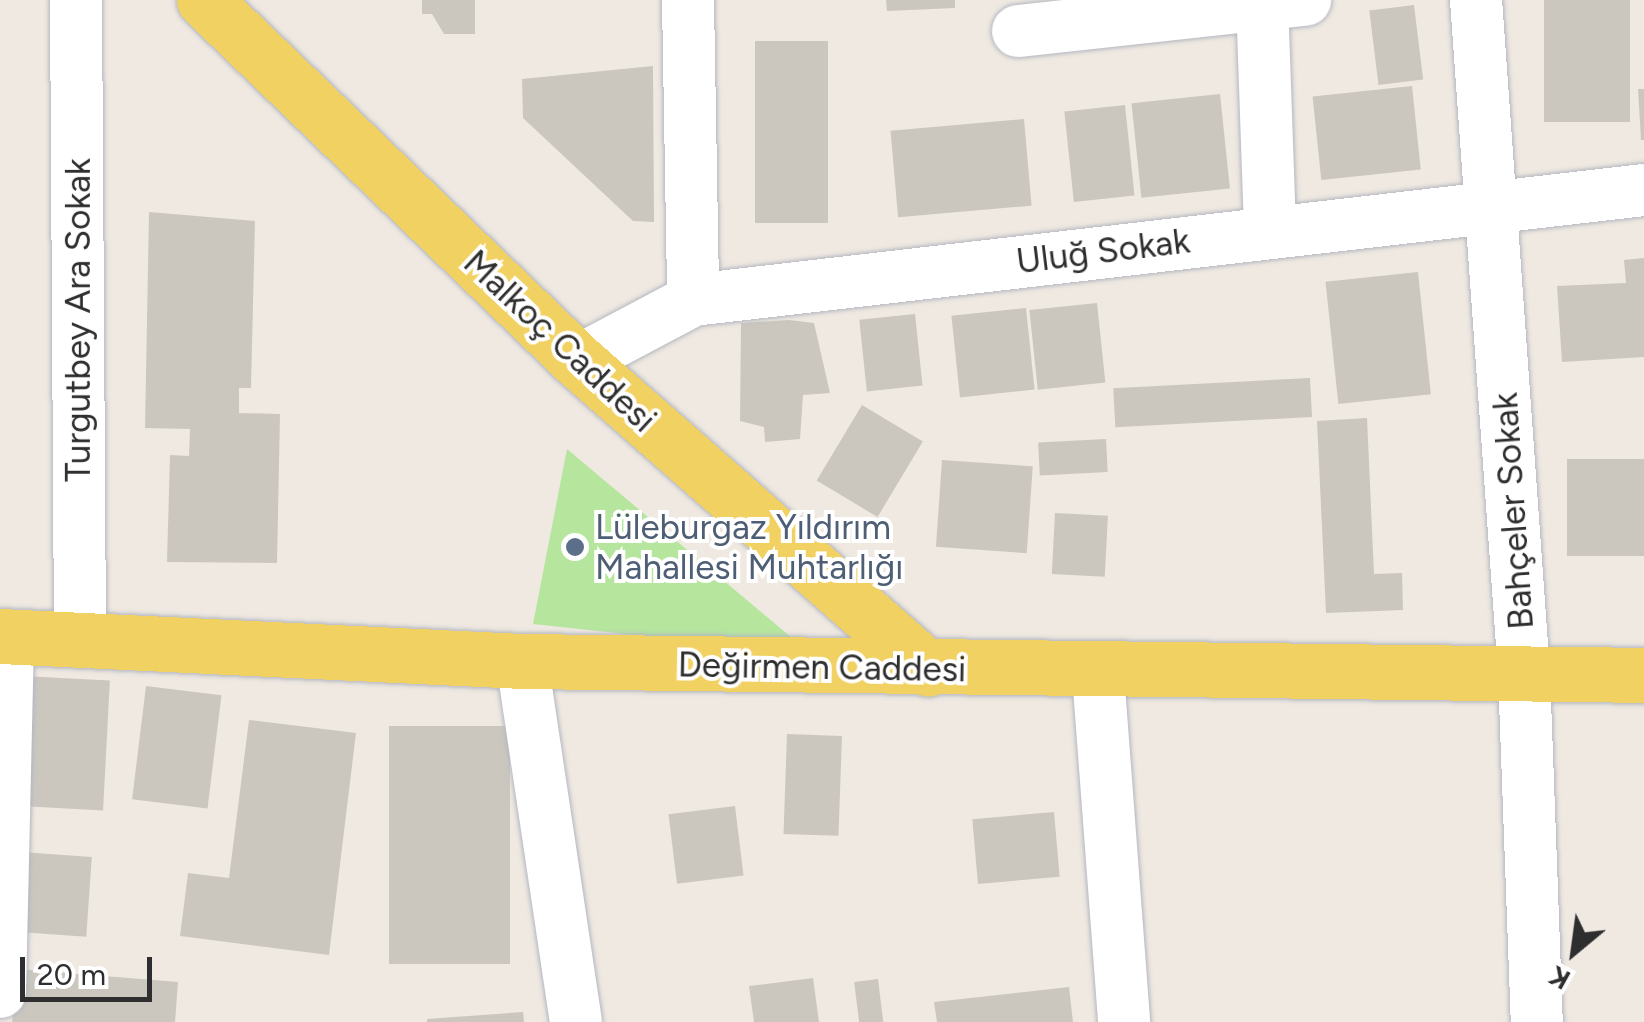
<!DOCTYPE html>
<html>
<head>
<meta charset="utf-8">
<style>
	body { margin:0 }
	#map { position:relative; width:1644px; height:1022px; overflow:hidden; background:#efe9e1; font-family:Figtree,sans-serif }
	div>[style] { position:absolute }
	.green>* { inset:0; background:#b6e59e }
	.building>* { inset:0; background:#cbc7bf; transform-origin:0 0 }
	.roads { filter:drop-shadow(0 0 2px #b4b7c1) drop-shadow(0 0 2px #b4b7c1) }
	.minor>* { height:52px; margin:-26px; padding:0 26px; transform-origin:26px; border-radius:26px; background:#fff }
	.primary>* { height:55px; margin:-27.5px; padding:0 27.5px; transform-origin:27.5px; border-radius:27.5px; background:#f2d163 }
	.dots>* { width:28px; height:28px; translate:-50% -50%; box-sizing:border-box; border:5px solid #fff; border-radius:50% }
	span { translate:-50% -50%; white-space:nowrap; text-align:center; line-height:1.15; -webkit-text-stroke:8px #fff; paint-order:stroke }
	.street-label { font-size:35px; color:#2e2e2e }
	.service-label { font-size:35px; color:#4e5e75 }
	.left { translate:0 -50%; text-align:left }
	.north { position:absolute; left:1524px; top:902px; width:100px; height:100px; -webkit-text-stroke:8px #fff; paint-order:stroke; rotate:209deg; font-size:28px; font-weight:700; line-height:40px; text-align:center; color:#2e2e2e }
	.north::after { content:''; display:block; margin:auto; width:35px; height:45px; background:#2e2e2e; clip-path:polygon(50% 0,100% 100%,50% 72%,0 100%) }
	.scale { position:absolute; left:20px; top:957px; width:132px; height:45px; box-sizing:border-box; border:5px solid #2e2e2e; border-top:0; padding-left:12px; font-size:30px; line-height:35px; white-space:nowrap; color:#2e2e2e; -webkit-text-stroke:8px #fff; paint-order:stroke }
</style>
</head>
<body>
<div id="map">
	<div class="green">
		<i style="clip-path:polygon(567px 449px,811px 654px,533px 624px)"></i>
	</div>
	<div class="building">
		<i style="clip-path:polygon(422px 0,475px 0,475px 34px,444px 34px,432px 14px,422px 14px)"></i>
		<i style="clip-path:polygon(886px 0,955px 0,955px 8px,887px 11px)"></i>
		<i style="left:1544px;top:0;width:86px;height:122px"></i>
		<i style="left:1414px;top:5px;width:75px;height:45px;rotate:83deg"></i>
		<i style="left:755px;top:41px;width:73px;height:182px"></i>
		<i style="clip-path:polygon(653px 66px,654px 222px,633px 221px,523px 118px,522px 79px)"></i>
		<i style="left:1412px;top:86px;width:84px;height:100px;rotate:84deg"></i>
		<i style="clip-path:polygon(1638px 89px,1644px 89px,1644px 140px,1641px 140px)"></i>
		<i style="left:1220px;top:94px;width:95px;height:89px;rotate:84deg"></i>
		<i style="left:1125px;top:105px;width:91px;height:61px;rotate:84deg"></i>
		<i style="left:1024px;top:119px;width:87px;height:134px;rotate:85deg"></i>
		<i style="clip-path:polygon(149px 212px,255px 221px,251px 388px,239px 388px,239px 413px,280px 414px,277px 563px,167px 562px,170px 455px,189px 456px,190px 429px,145px 428px)"></i>
		<i style="clip-path:polygon(1644px 258px,1644px 357px,1562px 362px,1557px 286px,1626px 283px,1624px 260px)"></i>
		<i style="left:1418px;top:272px;width:123px;height:93px;rotate:84deg"></i>
		<i style="left:1097px;top:303px;width:80px;height:68px;rotate:84deg"></i>
		<i style="left:1026px;top:308px;width:82px;height:75px;rotate:84deg"></i>
		<i style="left:915px;top:314px;width:72px;height:56px;rotate:84deg"></i>
		<i style="clip-path:polygon(789px 320px,814px 323px,830px 393px,803px 395px,800px 439px,765px 442px,764px 427px,740px 421px,741px 323px)"></i>
		<i style="left:1310px;top:378px;width:39px;height:197px;rotate:87deg"></i>
		<i style="left:862px;top:405px;width:71px;height:88px;rotate:31deg"></i>
		<i style="clip-path:polygon(1367px 418px,1374px 574px,1402px 573px,1403px 610px,1326px 613px,1317px 421px)"></i>
		<i style="left:1106px;top:439px;width:33px;height:68px;rotate:87deg"></i>
		<i style="left:1644px;top:459px;width:97px;height:77px;rotate:90deg"></i>
		<i style="left:942px;top:460px;width:91px;height:87px;rotate:4deg"></i>
		<i style="left:1055px;top:513px;width:53px;height:61px;rotate:3deg"></i>
		<i style="left:22px;top:676px;width:88px;height:130px;rotate:3deg"></i>
		<i style="left:146px;top:686px;width:76px;height:114px;rotate:7deg"></i>
		<i style="clip-path:polygon(249px 720px,356px 733px,329px 955px,180px 936px,188px 873px,229px 878px)"></i>
		<i style="left:389px;top:726px;width:121px;height:238px"></i>
		<i style="left:787px;top:734px;width:55px;height:100px;rotate:2deg"></i>
		<i style="left:735px;top:806px;width:70px;height:67px;rotate:83deg"></i>
		<i style="left:1054px;top:812px;width:65px;height:82px;rotate:85deg"></i>
		<i style="left:21px;top:852px;width:71px;height:80px;rotate:4deg"></i>
		<i style="clip-path:polygon(17px 969px,178px 982px,175px 1022px,12px 1022px)"></i>
		<i style="clip-path:polygon(813px 978px,819px 1022px,754px 1022px,749px 986px)"></i>
		<i style="left:878px;top:979px;width:43px;height:24px;rotate:83deg"></i>
		<i style="clip-path:polygon(1069px 987px,1073px 1022px,937px 1022px,934px 1002px)"></i>
		<i style="clip-path:polygon(523px 1012px,524px 1022px,427px 1022px,427px 1019px)"></i>
	</div>
	<div class="roads">
		<div class="minor">
			<i style="left:76px;top:0;width:640px;rotate:89.64deg"></i>
			<i style="left:688px;top:0;width:300px;rotate:89deg"></i>
			<i style="left:1262px;top:0;width:231px;rotate:88deg"></i>
			<i style="left:1476px;top:0;width:675px;rotate:85.92deg"></i>
			<i style="left:1524px;top:673px;width:349px;rotate:87.9deg"></i>
			<i style="left:1018px;top:31px;width:289px;rotate:-6.2deg"></i>
			<i style="left:578px;top:361px;width:130px;rotate:-27.9deg"></i>
			<i style="left:693px;top:300px;width:957px;rotate:-6.6deg"></i>
			<i style="left:522px;top:661px;width:365px;rotate:81.5deg"></i>
			<i style="left:1098px;top:674px;width:349px;rotate:85.7deg"></i>
			<i style="left:0;top:992px;width:356px;rotate:-88.7deg"></i>
		</div>
		<div class="primary">
			<i style="left:204px;top:0;width:520px;rotate:43.99deg"></i>
			<i style="left:578px;top:361px;width:466px;rotate:41.3deg"></i>
			<i style="left:0;top:636px;width:523px;rotate:2.74deg"></i>
			<i style="left:522px;top:661px;width:1122px;rotate:0.71deg"></i>
		</div>
	</div>
	<div class="dots">
		<i style="left:575px;top:547px;background:#5c6f8a"></i>
	</div>
	<div class="street-label">
		<span style="left:1103px;top:251px;rotate:-7deg">Uluğ Sokak</span>
		<span style="left:78px;top:320px;rotate:-90deg">Turgutbey Ara Sokak</span>
		<span style="left:560px;top:341px;rotate:43deg">Malkoç Caddesi</span>
		<span style="left:1513px;top:511px;rotate:-94deg">Bahçeler Sokak</span>
		<span style="left:822px;top:667px;rotate:1deg">Değirmen Caddesi</span>
	</div>
	<div class="service-label">
		<span class="left" style="left:595px;top:547px">Lüleburgaz Yıldırım<br>Mahallesi Muhtarlığı</span>
	</div>
	<div class="north">K</div>
	<div class="scale">20 m</div>
</div>
</body>
</html>
